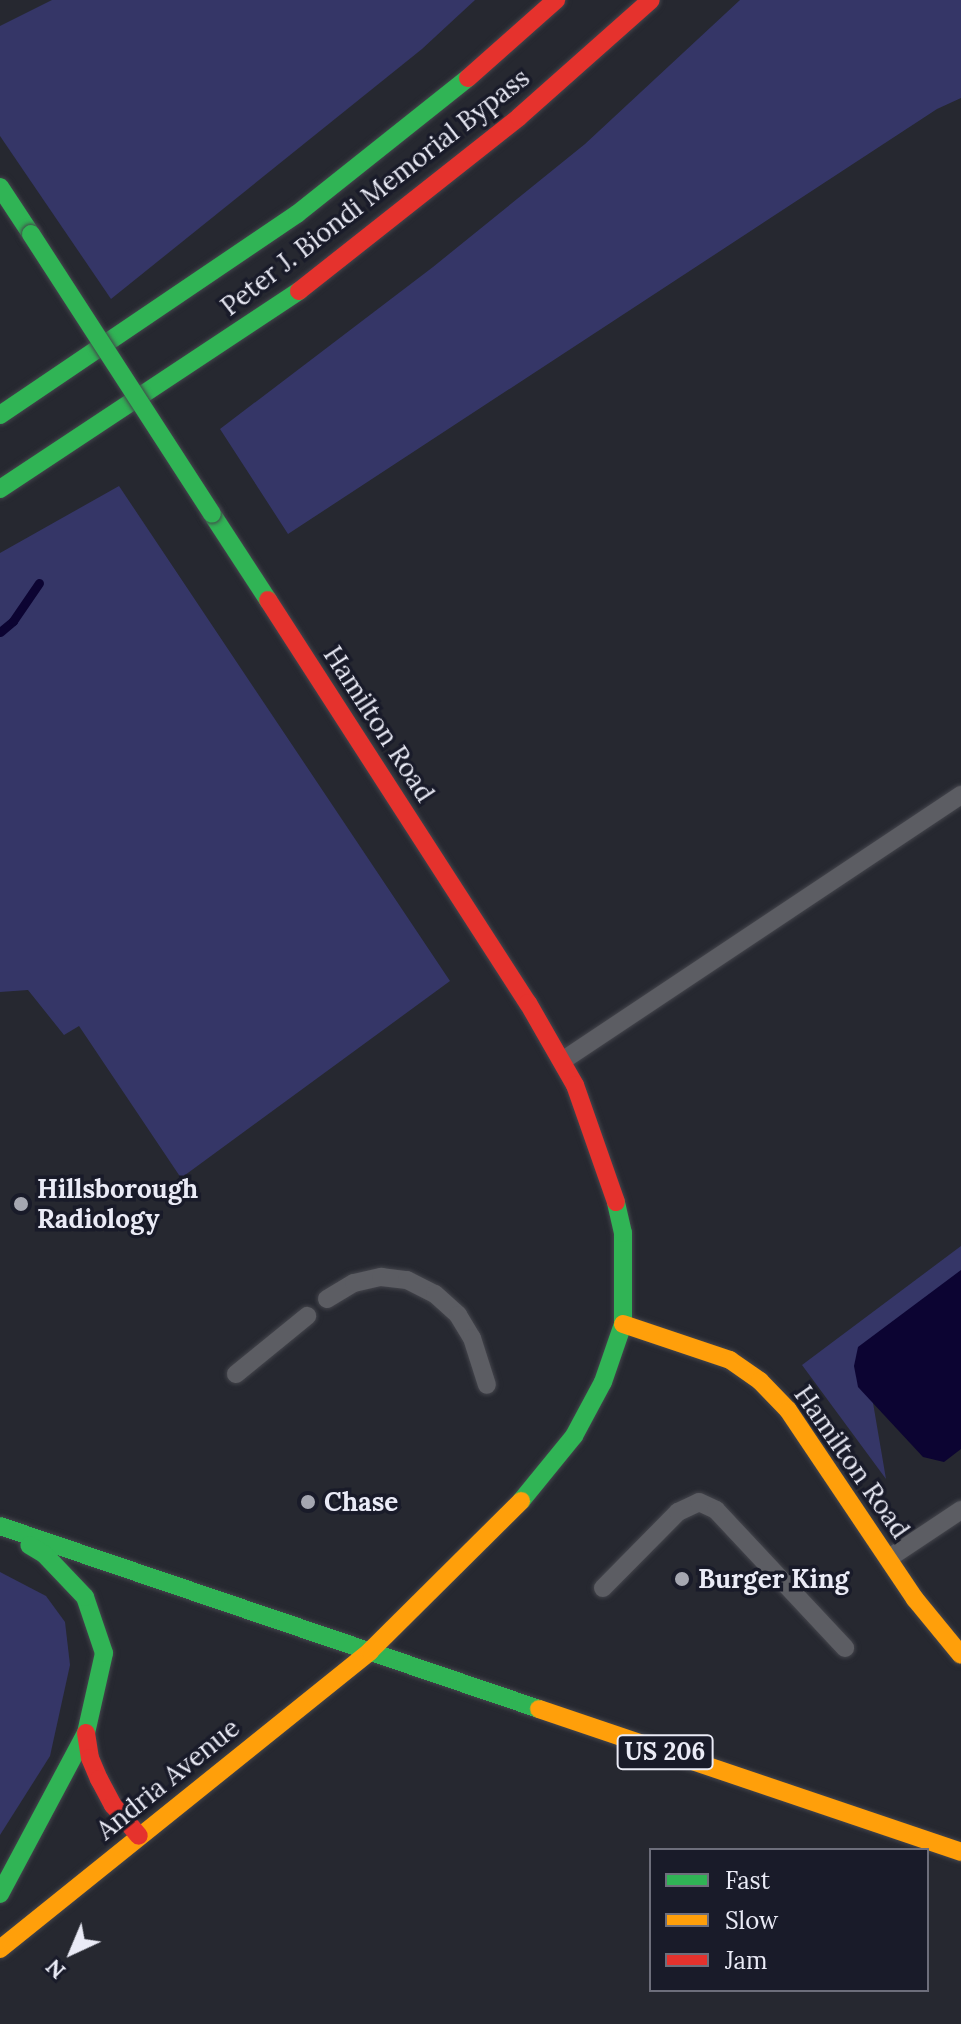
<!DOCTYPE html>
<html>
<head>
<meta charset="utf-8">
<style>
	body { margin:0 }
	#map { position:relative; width:961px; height:2024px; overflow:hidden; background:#262830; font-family:Lora,serif }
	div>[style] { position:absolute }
	.green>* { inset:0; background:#353667 }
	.water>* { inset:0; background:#0c0432 }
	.stream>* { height:9px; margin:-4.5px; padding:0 4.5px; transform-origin:4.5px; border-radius:4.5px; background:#0c0432 }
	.roads { filter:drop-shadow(0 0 2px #44454c) drop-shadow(0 0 2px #44454c) }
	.lane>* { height:18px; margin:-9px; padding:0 9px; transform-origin:9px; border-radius:9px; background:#5c5d63 }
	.fast>* { height:18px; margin:-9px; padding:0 9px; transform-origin:9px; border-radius:9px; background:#30b455 }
	.slow>* { height:18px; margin:-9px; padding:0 9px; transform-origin:9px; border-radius:9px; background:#ff9f0a }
	.jam>* { height:18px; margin:-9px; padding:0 9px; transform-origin:9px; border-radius:9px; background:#e5322d }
	.bridges { filter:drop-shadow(0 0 2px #44454c) drop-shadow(0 0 2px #44454c) }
	.fast-bridge>* { height:18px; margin:-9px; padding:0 9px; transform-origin:9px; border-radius:9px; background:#30b455 }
	.dots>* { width:22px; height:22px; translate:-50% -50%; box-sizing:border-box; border:4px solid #191b29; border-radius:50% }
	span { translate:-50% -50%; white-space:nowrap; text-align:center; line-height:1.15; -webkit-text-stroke:7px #191b29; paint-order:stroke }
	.shield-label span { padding:2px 6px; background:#191b29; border:2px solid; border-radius:6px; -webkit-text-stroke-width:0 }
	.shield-label { font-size:24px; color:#eaebf6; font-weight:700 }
	.street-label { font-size:26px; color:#eaebf6 }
	.poi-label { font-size:26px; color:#eaebf6; font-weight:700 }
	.left { translate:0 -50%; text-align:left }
	.legend { position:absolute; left:649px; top:1848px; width:280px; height:144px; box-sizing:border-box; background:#191b29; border:2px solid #6d6e7b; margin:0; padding:10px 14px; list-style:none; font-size:24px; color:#eaebf6 }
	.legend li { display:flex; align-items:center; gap:16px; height:40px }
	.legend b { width:40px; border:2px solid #6d6e7b }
	.north { position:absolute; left:32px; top:1912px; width:80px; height:80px; -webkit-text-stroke:6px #191b29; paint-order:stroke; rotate:224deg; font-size:22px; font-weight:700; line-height:32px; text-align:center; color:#eaebf6 }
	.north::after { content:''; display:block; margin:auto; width:28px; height:36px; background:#eaebf6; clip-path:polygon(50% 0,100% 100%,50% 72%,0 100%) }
</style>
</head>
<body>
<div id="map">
	<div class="green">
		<i style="clip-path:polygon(52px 0,475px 0,422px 49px,111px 299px,0 136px,0 26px)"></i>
		<i style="clip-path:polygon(740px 0,961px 0,961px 98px,937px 109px,288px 534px,220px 429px,433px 267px,585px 144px)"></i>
		<i style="clip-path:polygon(119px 486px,450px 981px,181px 1178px,79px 1026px,64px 1035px,28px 990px,0 992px,0 553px)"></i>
		<i style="clip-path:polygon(961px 1246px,961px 1282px,865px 1356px,886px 1479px,802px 1365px)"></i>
		<i style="clip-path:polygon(0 1572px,46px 1596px,65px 1622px,70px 1665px,50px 1756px,0 1835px)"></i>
	</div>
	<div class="water">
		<i style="clip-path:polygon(961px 1270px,961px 1449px,944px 1462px,923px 1457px,858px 1387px,854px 1366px,858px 1347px)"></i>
	</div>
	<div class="stream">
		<i style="left:0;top:632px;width:17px;rotate:-40deg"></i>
		<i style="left:13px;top:621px;width:46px;rotate:-55.6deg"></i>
	</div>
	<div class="roads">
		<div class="lane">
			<i style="left:562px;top:1061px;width:480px;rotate:-33.7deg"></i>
			<i style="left:327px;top:1299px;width:31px;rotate:-31deg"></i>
			<i style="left:354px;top:1283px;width:28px;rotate:-13deg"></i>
			<i style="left:381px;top:1277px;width:26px;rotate:7deg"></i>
			<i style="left:407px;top:1280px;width:31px;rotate:27deg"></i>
			<i style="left:435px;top:1294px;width:31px;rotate:42deg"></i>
			<i style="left:458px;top:1315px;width:27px;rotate:59deg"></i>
			<i style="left:472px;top:1338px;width:49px;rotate:72.3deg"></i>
			<i style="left:236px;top:1374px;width:92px;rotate:-39.2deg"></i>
			<i style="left:889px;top:1558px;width:87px;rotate:-33.7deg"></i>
			<i style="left:603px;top:1588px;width:107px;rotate:-45.4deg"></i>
			<i style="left:678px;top:1512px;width:23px;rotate:-25deg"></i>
			<i style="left:699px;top:1502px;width:19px;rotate:25deg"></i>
			<i style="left:716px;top:1510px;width:189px;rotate:46.9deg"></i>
		</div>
		<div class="fast">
			<i style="left:0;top:187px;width:56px;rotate:56.6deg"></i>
			<i style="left:0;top:415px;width:359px;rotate:-34.1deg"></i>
			<i style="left:297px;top:214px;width:218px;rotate:-38.5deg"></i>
			<i style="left:0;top:489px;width:359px;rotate:-33.5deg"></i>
			<i style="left:212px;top:514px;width:103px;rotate:56.9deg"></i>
			<i style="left:521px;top:1501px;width:84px;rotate:-50.8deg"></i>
			<i style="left:574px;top:1436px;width:61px;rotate:-61.8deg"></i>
			<i style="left:603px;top:1382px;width:61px;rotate:-71deg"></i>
			<i style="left:623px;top:1324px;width:91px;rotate:-90deg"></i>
			<i style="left:623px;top:1233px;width:32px;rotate:-103deg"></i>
			<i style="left:0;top:1526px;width:569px;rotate:18.75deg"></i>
			<i style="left:0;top:1894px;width:183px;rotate:-61.9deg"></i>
			<i style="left:86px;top:1733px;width:82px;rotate:-77.3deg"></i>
			<i style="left:104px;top:1653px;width:59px;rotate:-108.7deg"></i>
			<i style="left:85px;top:1597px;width:59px;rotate:-133.6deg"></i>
			<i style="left:44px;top:1554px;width:17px;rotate:-149deg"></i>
		</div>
		<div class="slow">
			<i style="left:623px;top:1324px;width:113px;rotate:18.6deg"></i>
			<i style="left:730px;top:1360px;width:37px;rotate:35deg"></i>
			<i style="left:760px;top:1381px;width:40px;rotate:46deg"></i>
			<i style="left:788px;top:1410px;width:228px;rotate:56.1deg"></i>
			<i style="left:915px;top:1599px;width:72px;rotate:50.6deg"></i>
			<i style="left:539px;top:1709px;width:446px;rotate:18.7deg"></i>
			<i style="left:0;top:1949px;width:475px;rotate:-38.8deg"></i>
			<i style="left:370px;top:1651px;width:213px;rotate:-44.8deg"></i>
		</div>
		<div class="jam">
			<i style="left:468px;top:78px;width:118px;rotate:-41.6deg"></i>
			<i style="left:299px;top:291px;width:280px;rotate:-38.3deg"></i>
			<i style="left:519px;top:117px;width:176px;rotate:-41.6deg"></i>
			<i style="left:268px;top:600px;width:480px;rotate:57.2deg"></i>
			<i style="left:528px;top:1003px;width:95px;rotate:60.2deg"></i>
			<i style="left:575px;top:1085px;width:124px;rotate:70.7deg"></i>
			<i style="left:86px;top:1733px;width:25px;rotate:81deg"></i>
			<i style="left:90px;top:1758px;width:23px;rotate:67deg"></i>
			<i style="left:99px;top:1779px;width:30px;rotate:62deg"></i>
			<i style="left:113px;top:1805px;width:40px;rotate:50deg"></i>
		</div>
	</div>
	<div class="bridges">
		<div class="fast-bridge">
			<i style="left:31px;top:234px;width:333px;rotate:57.1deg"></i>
		</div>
	</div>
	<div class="dots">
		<i style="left:21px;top:1204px;background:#a5a7b1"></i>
		<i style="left:308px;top:1502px;background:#a5a7b1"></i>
		<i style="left:682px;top:1579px;background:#a5a7b1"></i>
	</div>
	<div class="shield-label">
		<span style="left:665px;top:1752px">US 206</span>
	</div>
	<div class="street-label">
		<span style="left:375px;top:192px;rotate:-38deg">Peter J. Biondi Memorial Bypass</span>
		<span style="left:379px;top:724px;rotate:57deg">Hamilton Road</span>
		<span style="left:852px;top:1462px;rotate:55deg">Hamilton Road</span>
		<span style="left:168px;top:1779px;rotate:-39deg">Andria Avenue</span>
	</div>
	<div class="poi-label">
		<span class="left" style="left:37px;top:1204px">Hillsborough<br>Radiology</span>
		<span class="left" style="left:324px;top:1502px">Chase</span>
		<span class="left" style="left:698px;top:1579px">Burger King</span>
	</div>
	<ul class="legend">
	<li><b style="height:10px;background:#30b455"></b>Fast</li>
	<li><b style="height:10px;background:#ff9f0a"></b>Slow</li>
	<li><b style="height:10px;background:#e5322d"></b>Jam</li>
	</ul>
	<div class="north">N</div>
</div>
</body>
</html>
